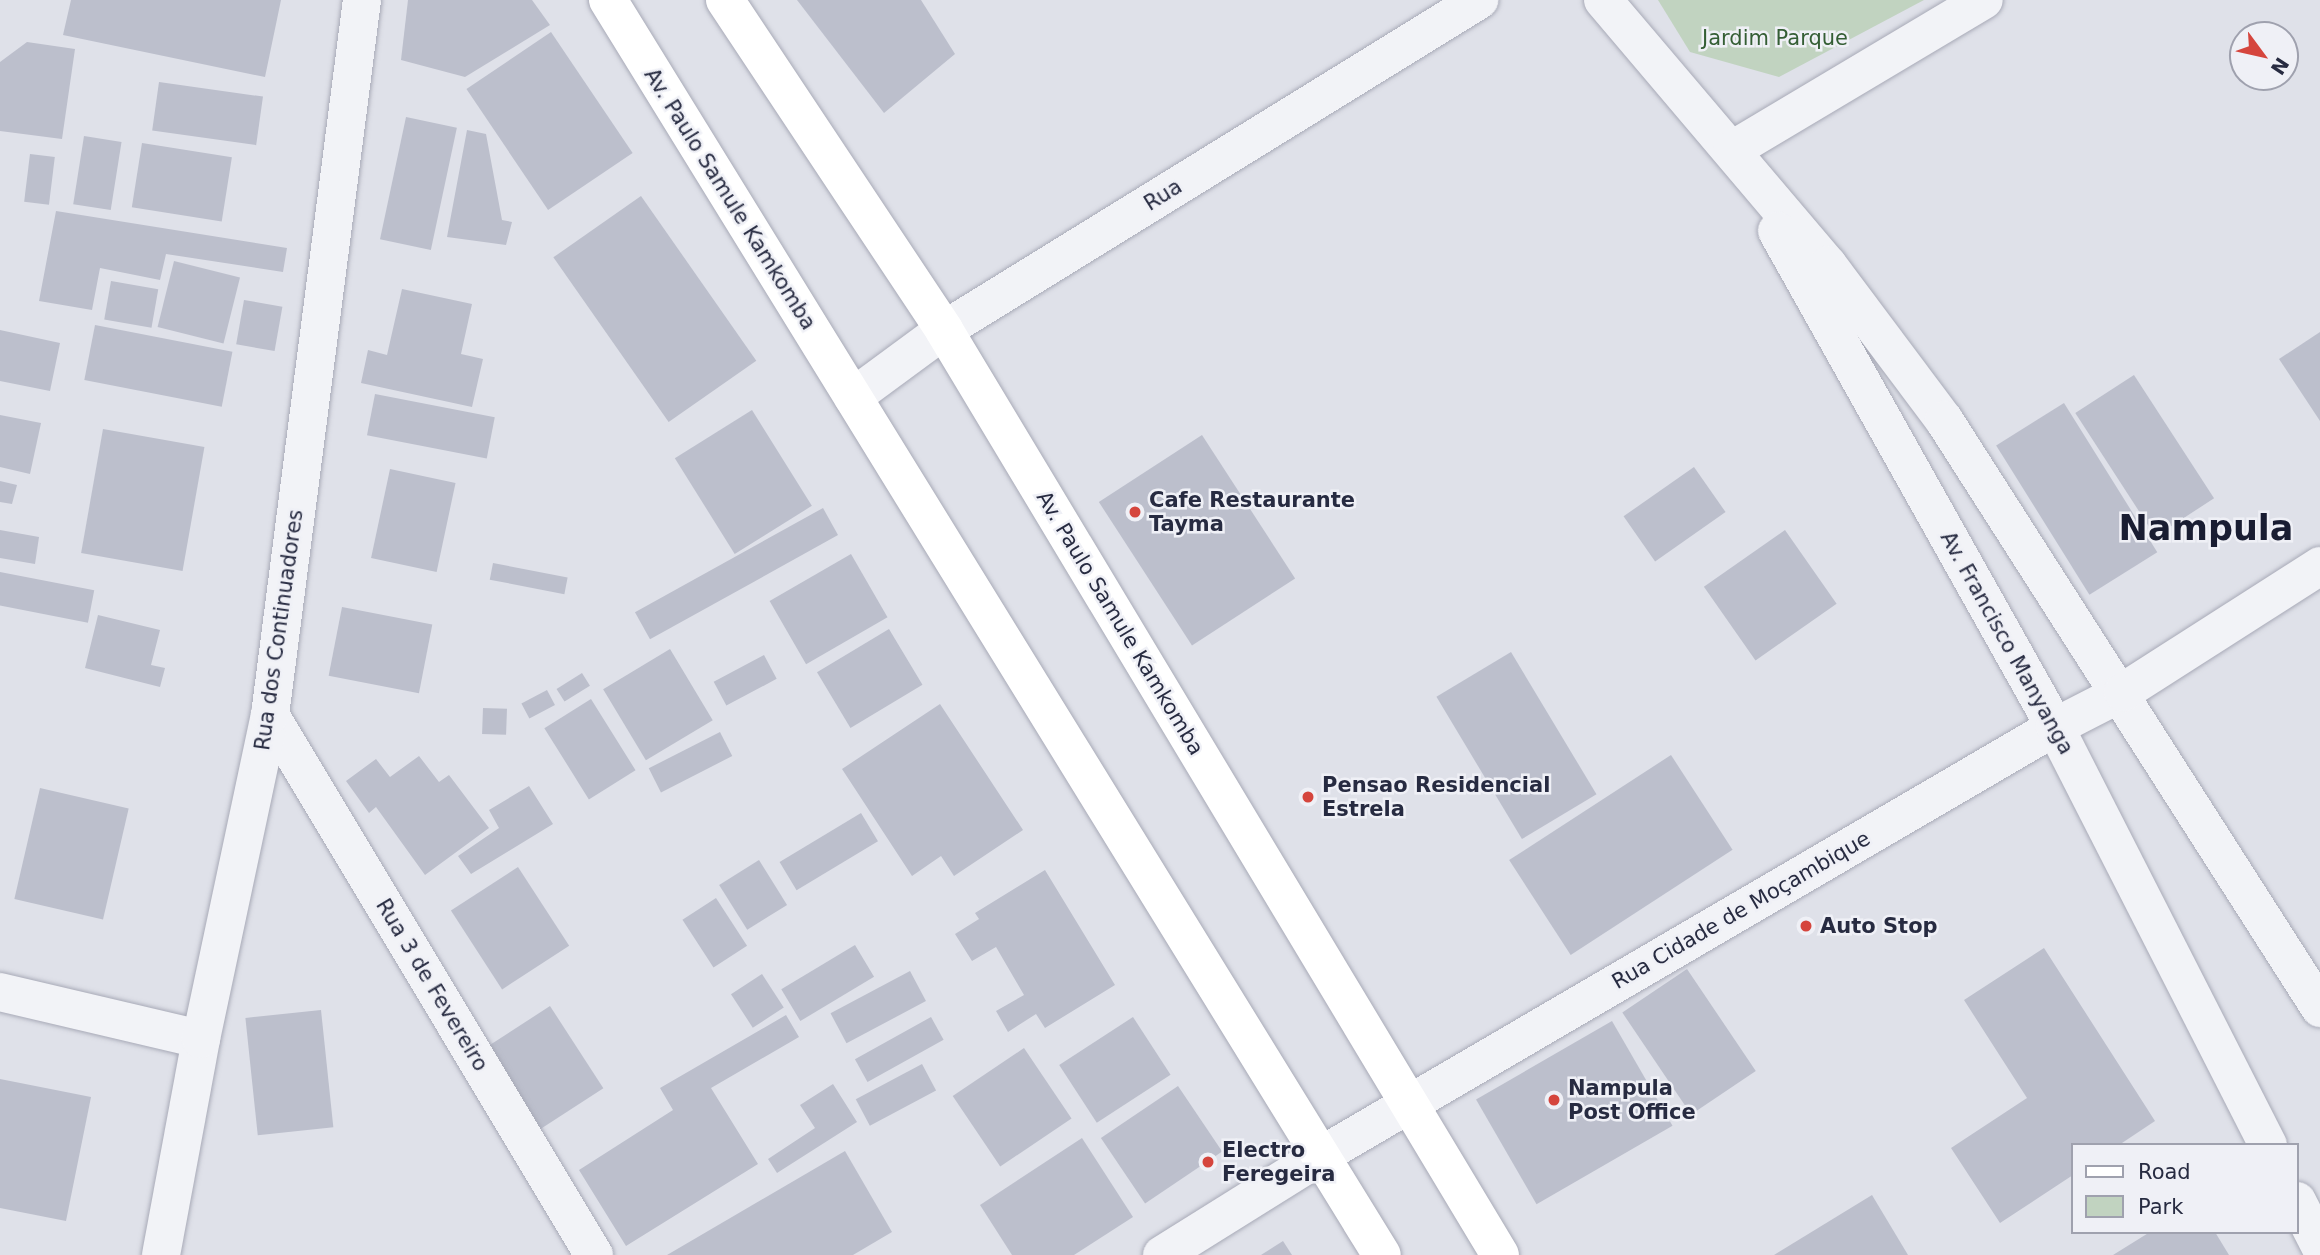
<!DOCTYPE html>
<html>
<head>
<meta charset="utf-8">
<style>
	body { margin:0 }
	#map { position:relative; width:2320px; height:1255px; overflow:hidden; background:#dfe1e9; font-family:"DejaVu Sans",sans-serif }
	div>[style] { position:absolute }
	.green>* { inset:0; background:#c1d3c0 }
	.building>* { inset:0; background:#bcbfcc; transform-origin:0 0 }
	.roads { filter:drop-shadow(0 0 2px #a8aab7) drop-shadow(0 0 2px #a8aab7) }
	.minor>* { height:38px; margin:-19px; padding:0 19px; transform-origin:19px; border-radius:19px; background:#f2f3f7 }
	.tertiary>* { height:38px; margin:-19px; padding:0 19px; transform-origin:19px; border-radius:19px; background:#f2f3f7 }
	.secondary>* { height:38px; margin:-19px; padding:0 19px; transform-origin:19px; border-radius:19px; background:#fff }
	.dots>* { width:19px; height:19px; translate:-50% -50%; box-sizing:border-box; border:4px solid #eff0f6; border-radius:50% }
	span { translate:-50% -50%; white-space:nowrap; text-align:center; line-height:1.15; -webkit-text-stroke:5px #eff0f6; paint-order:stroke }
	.park-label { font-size:21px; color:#345e34 }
	.street-label { font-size:21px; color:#272b41 }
	.poi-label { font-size:21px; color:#272b41; font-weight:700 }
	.left { translate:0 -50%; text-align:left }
	.town-label { font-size:35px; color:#191d32; font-weight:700 }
	.legend { position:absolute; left:2071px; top:1143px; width:228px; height:91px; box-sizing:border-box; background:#eff0f6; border:2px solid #9fa1ae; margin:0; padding:9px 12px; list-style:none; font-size:21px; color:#272b41 }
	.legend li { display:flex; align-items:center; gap:14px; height:35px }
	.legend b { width:35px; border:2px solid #9fa1ae }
	.north { position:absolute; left:2229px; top:21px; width:70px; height:70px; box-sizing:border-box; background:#eff0f6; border:2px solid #9fa1ae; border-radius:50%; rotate:123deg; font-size:19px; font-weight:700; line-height:28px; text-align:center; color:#272b41 }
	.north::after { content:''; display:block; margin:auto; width:24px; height:32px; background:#d5453d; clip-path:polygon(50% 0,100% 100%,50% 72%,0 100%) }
</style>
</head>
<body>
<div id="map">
	<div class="green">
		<i style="clip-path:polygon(1658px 0,1924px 0,1779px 77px,1690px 52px)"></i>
	</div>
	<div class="building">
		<i style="clip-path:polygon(71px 0,281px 0,265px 77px,63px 35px)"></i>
		<i style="clip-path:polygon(408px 0,532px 0,550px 25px,465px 77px,401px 60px)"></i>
		<i style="clip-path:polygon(797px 0,921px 0,955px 54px,884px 113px)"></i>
		<i style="left:551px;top:32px;width:146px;height:102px;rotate:56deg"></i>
		<i style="clip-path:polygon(27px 42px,75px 49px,62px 139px,0 131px,0 62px)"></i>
		<i style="left:159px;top:82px;width:105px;height:49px;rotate:8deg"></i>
		<i style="left:406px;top:117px;width:52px;height:125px;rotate:12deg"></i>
		<i style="clip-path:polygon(467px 130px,486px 134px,502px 220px,512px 222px,506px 245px,447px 237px)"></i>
		<i style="left:84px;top:136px;width:38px;height:69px;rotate:9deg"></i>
		<i style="left:142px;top:143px;width:91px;height:65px;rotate:9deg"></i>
		<i style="left:30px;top:154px;width:25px;height:48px;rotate:7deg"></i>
		<i style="left:641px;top:196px;width:201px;height:107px;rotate:55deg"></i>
		<i style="clip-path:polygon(56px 211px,287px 248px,283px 272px,166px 254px,160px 280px,100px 268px,92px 310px,39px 301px)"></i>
		<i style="left:174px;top:261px;width:68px;height:68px;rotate:14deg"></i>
		<i style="left:111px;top:281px;width:48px;height:39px;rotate:10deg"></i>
		<i style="clip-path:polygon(402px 289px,472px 304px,461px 354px,483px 359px,472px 407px,361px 383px,368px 350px,387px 355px)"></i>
		<i style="left:244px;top:300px;width:39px;height:45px;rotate:10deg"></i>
		<i style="left:95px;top:325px;width:140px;height:56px;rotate:11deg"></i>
		<i style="clip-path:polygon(0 330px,60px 343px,50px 391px,0 381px)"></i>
		<i style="clip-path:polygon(2320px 332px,2320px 421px,2279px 359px)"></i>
		<i style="left:2134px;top:375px;width:147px;height:70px;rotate:57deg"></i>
		<i style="left:375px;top:394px;width:122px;height:42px;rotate:11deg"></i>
		<i style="left:2064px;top:403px;width:176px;height:80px;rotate:58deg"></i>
		<i style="left:752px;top:410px;width:113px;height:91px;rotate:58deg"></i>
		<i style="clip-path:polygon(0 415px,41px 423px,30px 474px,0 467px)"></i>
		<i style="left:103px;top:429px;width:103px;height:126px;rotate:10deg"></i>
		<i style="left:1202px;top:435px;width:171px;height:123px;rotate:57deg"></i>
		<i style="left:1694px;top:467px;width:55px;height:86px;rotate:55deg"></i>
		<i style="left:390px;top:469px;width:67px;height:91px;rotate:12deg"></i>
		<i style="clip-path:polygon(0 481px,17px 485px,12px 504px,0 502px)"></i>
		<i style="left:823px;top:508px;width:31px;height:215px;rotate:61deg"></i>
		<i style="clip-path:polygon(0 530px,39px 537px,35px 564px,0 558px)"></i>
		<i style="left:1785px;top:530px;width:90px;height:99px;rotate:55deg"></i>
		<i style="left:851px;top:554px;width:73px;height:94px;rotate:60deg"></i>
		<i style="left:493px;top:563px;width:76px;height:17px;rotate:11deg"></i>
		<i style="left:0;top:572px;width:96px;height:33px;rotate:11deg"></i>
		<i style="left:342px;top:607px;width:92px;height:70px;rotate:11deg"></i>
		<i style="clip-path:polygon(98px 615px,160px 630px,151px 665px,165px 668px,160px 687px,85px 668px)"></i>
		<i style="left:889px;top:629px;width:65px;height:84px;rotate:59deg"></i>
		<i style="left:670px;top:649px;width:83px;height:78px;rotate:59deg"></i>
		<i style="left:1511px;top:652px;width:166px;height:87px;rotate:59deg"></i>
		<i style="left:764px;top:655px;width:27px;height:57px;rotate:62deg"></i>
		<i style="left:582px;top:673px;width:15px;height:30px;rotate:58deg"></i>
		<i style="left:547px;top:690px;width:17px;height:29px;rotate:62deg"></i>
		<i style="left:591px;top:699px;width:84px;height:55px;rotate:58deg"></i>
		<i style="clip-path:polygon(940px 704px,1023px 830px,954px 876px,941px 856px,912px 876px,842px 769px)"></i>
		<i style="left:483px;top:708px;width:24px;height:26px;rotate:2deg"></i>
		<i style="left:720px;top:732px;width:27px;height:80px;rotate:63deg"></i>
		<i style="left:1671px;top:755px;width:113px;height:193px;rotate:57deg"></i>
		<i style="clip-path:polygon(419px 756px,439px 782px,449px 775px,489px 828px,425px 875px,376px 807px,369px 813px,346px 781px,376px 759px,390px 777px)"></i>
		<i style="clip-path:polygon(529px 786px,553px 824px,471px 874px,458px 856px,499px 828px,489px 810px)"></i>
		<i style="left:40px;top:788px;width:91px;height:114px;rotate:13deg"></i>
		<i style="left:861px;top:813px;width:33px;height:95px;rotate:59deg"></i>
		<i style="left:759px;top:860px;width:53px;height:47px;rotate:58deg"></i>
		<i style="left:518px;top:867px;width:94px;height:80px;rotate:57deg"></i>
		<i style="clip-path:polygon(1045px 870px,1115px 985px,1045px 1028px,1036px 1014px,1008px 1032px,996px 1011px,1024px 995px,996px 947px,972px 961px,955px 934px,979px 919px,975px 913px)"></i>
		<i style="left:716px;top:898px;width:57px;height:40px;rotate:57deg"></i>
		<i style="left:855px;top:945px;width:37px;height:86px;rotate:59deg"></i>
		<i style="clip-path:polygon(2044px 948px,2155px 1121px,2119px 1145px,2073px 1145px,2073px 1175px,2000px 1223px,1951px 1148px,2027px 1098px,1964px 1000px)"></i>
		<i style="left:1687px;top:969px;width:123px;height:78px;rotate:56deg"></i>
		<i style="left:910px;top:971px;width:34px;height:90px;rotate:62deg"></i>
		<i style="left:762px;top:974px;width:40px;height:37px;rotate:57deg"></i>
		<i style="left:550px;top:1006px;width:98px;height:86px;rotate:57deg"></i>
		<i style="left:321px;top:1010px;width:118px;height:76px;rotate:84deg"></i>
		<i style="clip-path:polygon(786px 1015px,799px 1037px,711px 1088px,758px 1164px,626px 1246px,579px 1170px,673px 1110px,660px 1088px)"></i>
		<i style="left:931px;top:1017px;width:26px;height:87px;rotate:61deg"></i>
		<i style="left:1133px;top:1017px;width:69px;height:88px;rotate:57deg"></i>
		<i style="left:1612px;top:1021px;width:121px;height:157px;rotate:60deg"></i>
		<i style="left:1024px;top:1048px;width:85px;height:86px;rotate:56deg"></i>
		<i style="left:922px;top:1064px;width:30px;height:75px;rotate:62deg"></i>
		<i style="clip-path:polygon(0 1079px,91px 1097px,66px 1221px,0 1208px)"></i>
		<i style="clip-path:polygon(833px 1084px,857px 1122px,777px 1173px,768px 1159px,815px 1128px,800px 1105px)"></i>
		<i style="left:1178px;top:1086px;width:79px;height:93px;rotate:56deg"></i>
		<i style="clip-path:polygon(1082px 1138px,1133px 1217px,1074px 1255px,1012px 1255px,980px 1205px)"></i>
		<i style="clip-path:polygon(845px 1151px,892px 1232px,853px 1255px,667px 1255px)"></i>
		<i style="clip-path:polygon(1872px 1195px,1908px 1255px,1774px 1255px)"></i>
		<i style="clip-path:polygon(2150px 1232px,2215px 1232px,2229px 1255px,2113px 1255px)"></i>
		<i style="clip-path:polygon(1283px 1241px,1292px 1255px,1261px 1255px)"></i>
	</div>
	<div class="roads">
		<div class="minor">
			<i style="left:1603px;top:0;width:348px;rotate:49.7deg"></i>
			<i style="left:1828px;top:265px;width:194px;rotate:53.2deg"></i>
			<i style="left:1944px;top:420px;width:698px;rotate:57.4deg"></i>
			<i style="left:1732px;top:150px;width:293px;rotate:-30.8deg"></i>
			<i style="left:1777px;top:231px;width:569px;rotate:60.73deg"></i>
			<i style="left:2055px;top:727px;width:469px;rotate:63deg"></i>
			<i style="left:853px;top:397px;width:113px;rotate:-36.4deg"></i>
			<i style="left:944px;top:330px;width:629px;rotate:-31.67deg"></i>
			<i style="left:270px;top:715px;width:630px;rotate:59.04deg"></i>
			<i style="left:0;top:992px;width:206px;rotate:13.2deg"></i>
			<i style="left:2297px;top:1201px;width:51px;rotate:62.9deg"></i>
			<i style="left:1162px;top:1255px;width:189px;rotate:-32deg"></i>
			<i style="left:1322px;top:1155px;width:849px;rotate:-30.28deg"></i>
			<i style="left:2055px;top:727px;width:76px;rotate:-27.2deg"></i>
			<i style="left:2123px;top:692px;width:234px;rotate:-32.6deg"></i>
		</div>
		<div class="tertiary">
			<i style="left:161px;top:1255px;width:220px;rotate:-79.5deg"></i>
			<i style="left:201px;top:1039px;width:331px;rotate:-78deg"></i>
			<i style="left:270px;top:715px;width:721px;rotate:-82.67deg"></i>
		</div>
		<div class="secondary">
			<i style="left:608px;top:0;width:1474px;rotate:58.34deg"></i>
			<i style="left:725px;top:0;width:396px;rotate:56.4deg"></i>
			<i style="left:944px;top:330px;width:1079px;rotate:58.99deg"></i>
		</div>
	</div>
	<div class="dots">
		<i style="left:1135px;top:512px;background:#d5453d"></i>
		<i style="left:1308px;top:797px;background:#d5453d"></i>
		<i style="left:1806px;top:926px;background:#d5453d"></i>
		<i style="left:1554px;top:1100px;background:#d5453d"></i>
		<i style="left:1208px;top:1162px;background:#d5453d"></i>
	</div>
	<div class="park-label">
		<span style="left:1775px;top:38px">Jardim Parque</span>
	</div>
	<div class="street-label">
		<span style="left:1163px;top:195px;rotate:-32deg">Rua</span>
		<span style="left:730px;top:199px;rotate:58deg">Av. Paulo Samule Kamkomba</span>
		<span style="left:1120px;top:623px;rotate:59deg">Av. Paulo Samule Kamkomba</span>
		<span style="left:279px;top:630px;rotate:-82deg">Rua dos Continuadores</span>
		<span style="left:2007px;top:643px;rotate:61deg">Av. Francisco Manyanga</span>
		<span style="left:1741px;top:910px;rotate:-30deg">Rua Cidade de Moçambique</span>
		<span style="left:432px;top:985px;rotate:59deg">Rua 3 de Fevereiro</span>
	</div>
	<div class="poi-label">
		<span class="left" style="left:1149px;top:512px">Cafe Restaurante<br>Tayma</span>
		<span class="left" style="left:1322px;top:797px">Pensao Residencial<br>Estrela</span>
		<span class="left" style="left:1820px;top:926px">Auto Stop</span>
		<span class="left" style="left:1568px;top:1100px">Nampula<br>Post Office</span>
		<span class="left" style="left:1222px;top:1162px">Electro<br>Feregeira</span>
	</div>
	<div class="town-label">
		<span style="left:2206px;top:528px">Nampula</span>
	</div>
	<ul class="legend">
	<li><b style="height:9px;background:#fff"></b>Road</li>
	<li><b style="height:19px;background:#c1d3c0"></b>Park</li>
	</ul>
	<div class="north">N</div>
</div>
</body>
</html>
